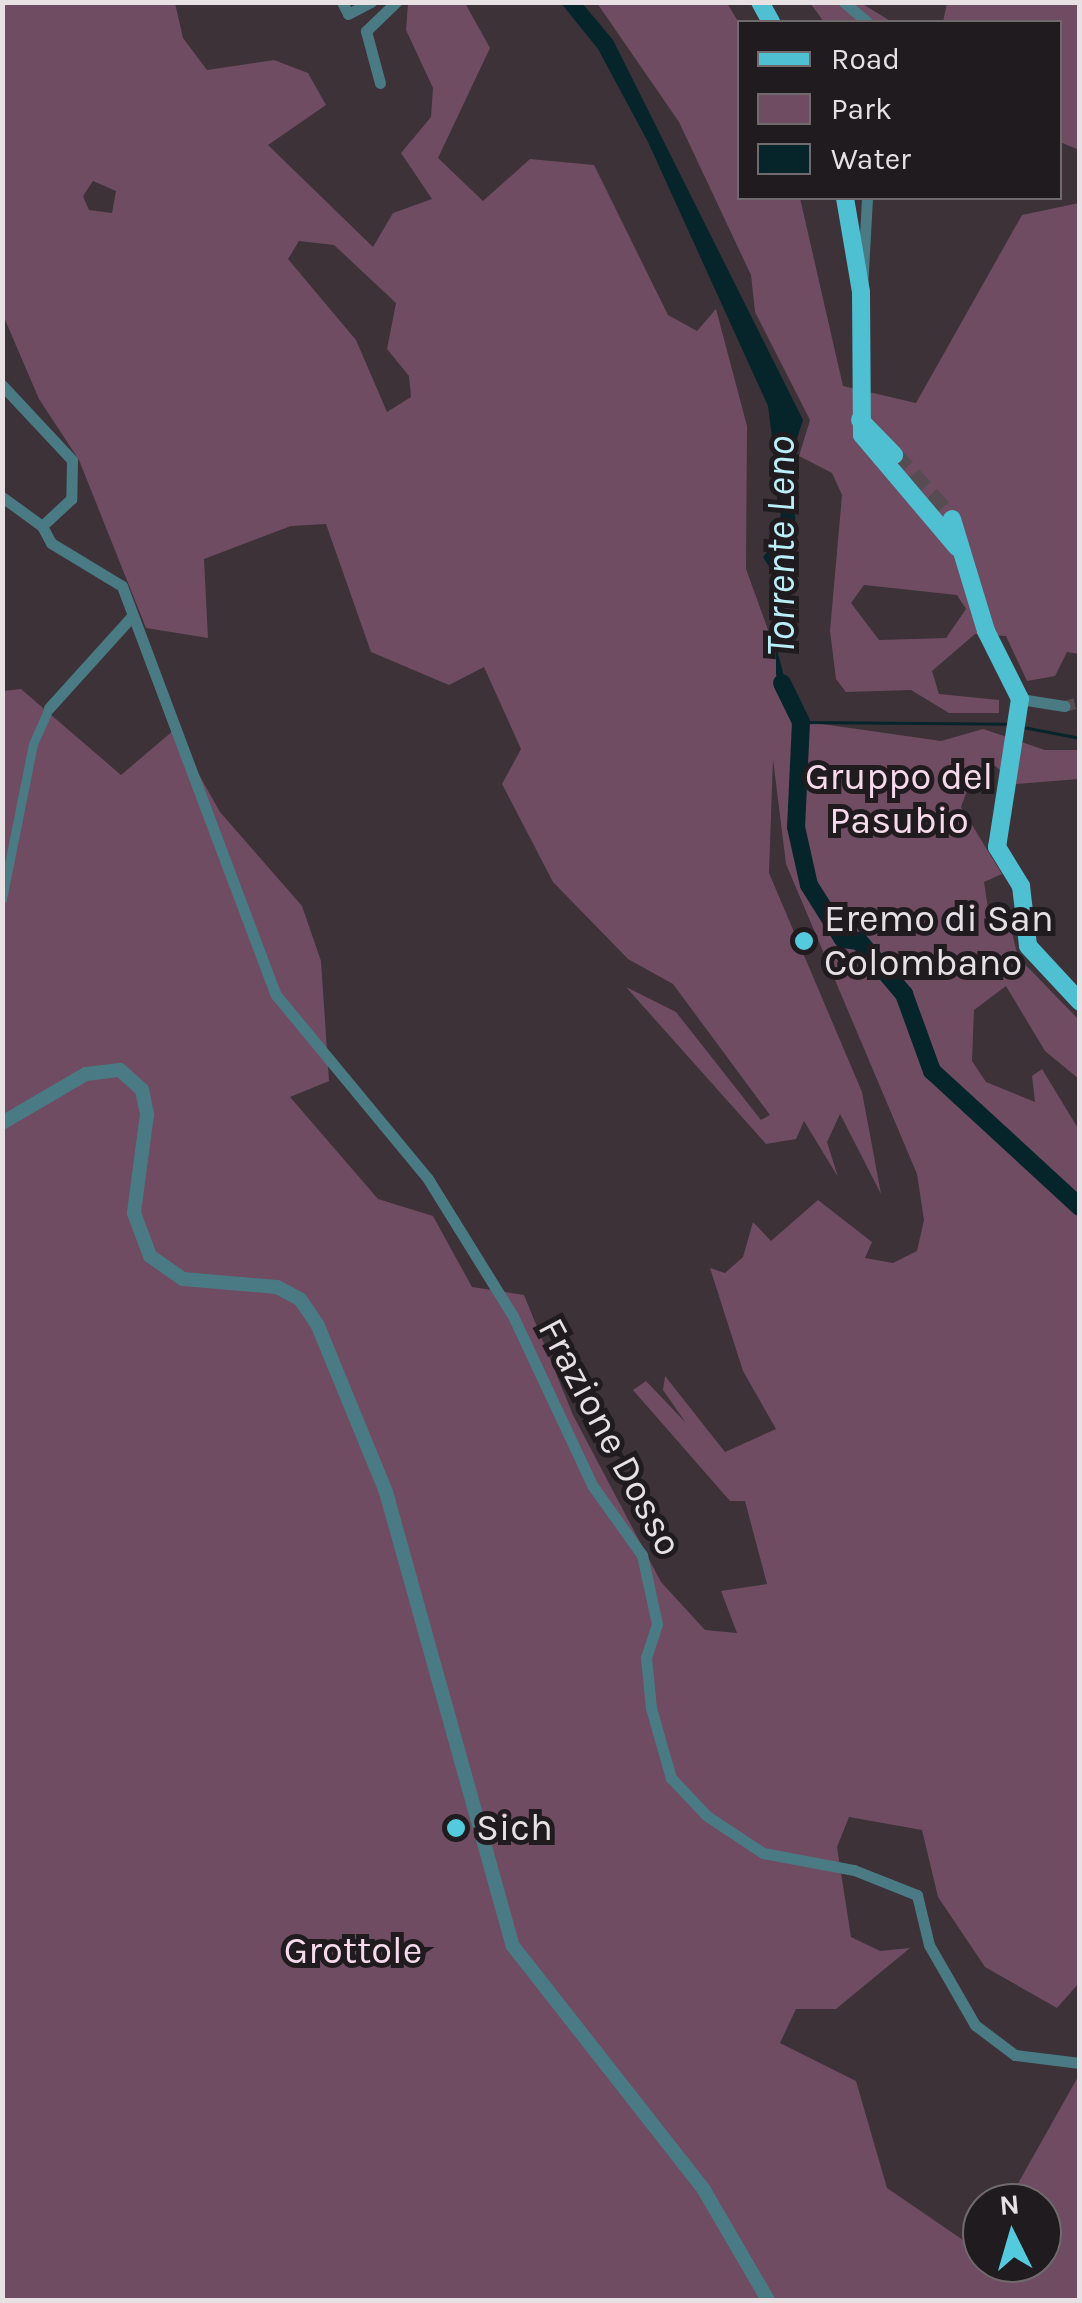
<!DOCTYPE html>
<html>
<head>
<meta charset="utf-8">
<style>
	body { margin:0 }
	#map { position:relative; width:1082px; height:2303px; overflow:hidden; background:#3c3238; font-family:Karla,sans-serif }
	div>[style] { position:absolute }
	.green>* { inset:0; background:#6f4c62 }
	.water>* { inset:0; background:#06252b }
	.stream>* { height:2.5px; margin:-1.25px; padding:0 1.25px; transform-origin:1.25px; border-radius:1.25px; background:#06252b }
	.river>* { height:18px; margin:-9px; padding:0 9px; transform-origin:9px; border-radius:9px; background:#06252b }
	.minor-tunnel>* { height:11px; margin-top:-5.5px; transform-origin:0; background:repeating-linear-gradient(90deg,#564c52 0 11px,transparent 0 16.5px) }
	.primary-tunnel>* { height:18px; margin-top:-9px; transform-origin:0; background:repeating-linear-gradient(90deg,#564c52 0 18px,transparent 0 27px) }
	.pedestrian>* { height:9px; margin:-4.5px; padding:0 4.5px; transform-origin:4.5px; border-radius:4.5px; background:#4a7b84 }
	.minor>* { height:11px; margin:-5.5px; padding:0 5.5px; transform-origin:5.5px; border-radius:5.5px; background:#4a7b84 }
	.tertiary>* { height:14px; margin:-7px; padding:0 7px; transform-origin:7px; border-radius:7px; background:#4a7b84 }
	.primary>* { height:18px; margin:-9px; padding:0 9px; transform-origin:9px; border-radius:9px; background:#4fbfd2 }
	.dots>* { width:28px; height:28px; translate:-50% -50%; box-sizing:border-box; border:5px solid #201b1e; border-radius:50% }
	span { translate:-50% -50%; white-space:nowrap; text-align:center; line-height:1.15; -webkit-text-stroke:10px #201b1e; paint-order:stroke }
	.park-label { font-size:38px; color:#f7dbec }
	.poi-label { font-size:38px; color:#e7e1e4 }
	.left { translate:0 -50%; text-align:left }
	.street-label { font-size:38px; color:#e7e1e4 }
	.water-label { font-size:40px; color:#baeef8; font-style:italic }
	.frame { position:absolute; inset:0; border:5px solid #e7e1e4; pointer-events:none }
	.legend { position:absolute; left:737px; top:20px; width:325px; height:180px; box-sizing:border-box; background:#201b1e; border:2px solid #706a6d; margin:0; padding:12px 18px; list-style:none; font-size:30px; color:#e7e1e4 }
	.legend li { display:flex; align-items:center; gap:20px; height:50px }
	.legend b { width:50px; border:2px solid #706a6d }
	.north { position:absolute; left:962px; top:2183px; width:100px; height:100px; box-sizing:border-box; background:#201b1e; border:2px solid #706a6d; border-radius:50%; rotate:355deg; font-size:28px; font-weight:700; line-height:40px; text-align:center; color:#e7e1e4 }
	.north::after { content:''; display:block; margin:auto; width:35px; height:45px; background:#54cade; clip-path:polygon(50% 0,100% 100%,50% 72%,0 100%) }
</style>
</head>
<body>
<div id="map">
	<div class="green">
		<i style="clip-path:polygon(evenodd,3px 3px,175px 3px,183px 38px,207px 70px,274px 60px,308px 73px,326px 105px,268px 145px,373px 247px,393px 213px,432px 199px,401px 153px,431px 117px,433px 88px,406px 30px,408px 3px,465px 3px,490px 48px,438px 158px,483px 201px,530px 159px,594px 165px,668px 315px,697px 331px,716px 309px,747px 426px,746px 569px,801px 721px,941px 741px,983px 729px,1045px 750px,1079px 750px,1079px 779px,1016px 784px,994px 765px,971px 780px,961px 807px,1002px 874px,984px 882px,989px 915px,1007px 913px,1018px 957px,1079px 1020px,1079px 1079px,1045px 1051px,1006px 986px,974px 1010px,972px 1061px,986px 1082px,1035px 1102px,1032px 1076px,1042px 1069px,1079px 1130px,1079px 1983px,1057px 2008px,985px 1967px,938px 1897px,922px 1830px,849px 1817px,837px 1847px,851px 1937px,880px 1951px,910px 1948px,836px 2009px,796px 2009px,780px 2043px,856px 2081px,887px 2188px,982px 2253px,982px 2263px,1042px 2263px,1042px 2203px,1007px 2203px,1079px 2075px,1079px 2300px,3px 2300px,3px 691px,21px 689px,121px 775px,174px 730px,220px 812px,302px 906px,321px 961px,329px 1081px,290px 1097px,378px 1199px,433px 1216px,472px 1287px,524px 1295px,573px 1415px,661px 1582px,705px 1630px,737px 1633px,721px 1591px,767px 1584px,745px 1501px,730px 1501px,633px 1390px,646px 1381px,686px 1423px,663px 1390px,665px 1376px,725px 1452px,776px 1429px,743px 1371px,710px 1268px,725px 1273px,743px 1257px,753px 1222px,771px 1241px,818px 1200px,872px 1242px,865px 1258px,893px 1263px,917px 1251px,924px 1220px,917px 1174px,786px 864px,773px 759px,769px 873px,862px 1092px,881px 1194px,840px 1114px,827px 1142px,838px 1177px,804px 1121px,796px 1139px,766px 1144px,626px 987px,676px 1012px,761px 1120px,770px 1115px,673px 984px,628px 959px,553px 882px,502px 784px,521px 749px,484px 667px,449px 685px,371px 652px,326px 524px,291px 526px,204px 559px,208px 638px,146px 628px,79px 460px,39px 399px,3px 315px,3px 3px,93px 181px,116px 191px,112px 213px,89px 210px,83px 196px,93px 181px,3px 3px,299px 241px,334px 245px,396px 303px,387px 349px,409px 376px,411px 397px,387px 412px,356px 340px,288px 259px,299px 241px)"></i>
		<i style="clip-path:polygon(evenodd,597px 3px,727px 3px,739px 23px,740px 198px,800px 198px,843px 386px,916px 403px,1022px 215px,1079px 203px,1079px 654px,1067px 652px,1055px 676px,1027px 681px,1006px 636px,975px 634px,932px 671px,939px 694px,999px 700px,999px 713px,949px 713px,911px 690px,846px 692px,836px 679px,830px 631px,842px 495px,832px 473px,799px 456px,810px 420px,755px 312px,751px 275px,679px 122px,597px 3px,864px 585px,957px 595px,966px 609px,946px 638px,879px 640px,851px 603px,864px 585px)"></i>
		<i style="clip-path:polygon(810px 3px,861px 3px,892px 22px,824px 22px)"></i>
		<i style="clip-path:polygon(947px 3px,1079px 3px,1079px 150px,1060px 142px,1060px 22px,943px 22px)"></i>
	</div>
	<div class="water">
		<i style="clip-path:polygon(561px 3px,582px 3px,613px 40px,803px 420px,790px 460px,796px 527px,778px 654px,792px 703px,783px 705px,776px 674px,776px 578px,763px 557px,779px 537px,781px 508px,768px 406px,648px 142px,598px 49px)"></i>
	</div>
	<div class="stream">
		<i style="left:801px;top:722px;width:209px;rotate:0.5deg"></i>
		<i style="left:1023px;top:727px;width:58px;rotate:10.9deg"></i>
	</div>
	<div class="river">
		<i style="left:782px;top:683px;width:43px;rotate:64deg"></i>
		<i style="left:801px;top:722px;width:105px;rotate:92.7deg"></i>
		<i style="left:796px;top:827px;width:59px;rotate:77.4deg"></i>
		<i style="left:809px;top:885px;width:64px;rotate:57.8deg"></i>
		<i style="left:843px;top:939px;width:16px;rotate:7deg"></i>
		<i style="left:859px;top:941px;width:70px;rotate:49.7deg"></i>
		<i style="left:904px;top:994px;width:82px;rotate:70deg"></i>
		<i style="left:932px;top:1071px;width:201px;rotate:42.6deg"></i>
	</div>
	<div class="minor-tunnel">
		<i style="left:1064px;top:706px;width:16px;rotate:-14deg"></i>
	</div>
	<div class="primary-tunnel">
		<i style="left:894px;top:455px;width:86px;rotate:47.8deg"></i>
	</div>
	<div class="pedestrian">
		<i style="left:2px;top:899px;width:158px;rotate:-78.7deg"></i>
		<i style="left:33px;top:744px;width:39px;rotate:-66deg"></i>
	</div>
	<div class="minor">
		<i style="left:342px;top:2px;width:13px;rotate:63deg"></i>
		<i style="left:348px;top:14px;width:26px;rotate:-28deg"></i>
		<i style="left:844px;top:2px;width:30px;rotate:41deg"></i>
		<i style="left:380px;top:83px;width:54px;rotate:-105.1deg"></i>
		<i style="left:366px;top:31px;width:42px;rotate:-44deg"></i>
		<i style="left:862px;top:288px;width:90px;rotate:-86.8deg"></i>
		<i style="left:2px;top:385px;width:103px;rotate:47deg"></i>
		<i style="left:72px;top:460px;width:39px;rotate:91deg"></i>
		<i style="left:71px;top:499px;width:40px;rotate:137deg"></i>
		<i style="left:2px;top:497px;width:49px;rotate:35.9deg"></i>
		<i style="left:42px;top:526px;width:19px;rotate:62deg"></i>
		<i style="left:51px;top:543px;width:83px;rotate:31.2deg"></i>
		<i style="left:122px;top:586px;width:437px;rotate:69.4deg"></i>
		<i style="left:276px;top:995px;width:239px;rotate:50.4deg"></i>
		<i style="left:428px;top:1179px;width:161px;rotate:58.2deg"></i>
		<i style="left:513px;top:1316px;width:187px;rotate:64.9deg"></i>
		<i style="left:592px;top:1485px;width:86px;rotate:54.5deg"></i>
		<i style="left:642px;top:1555px;width:71px;rotate:77.7deg"></i>
		<i style="left:657px;top:1624px;width:35px;rotate:108deg"></i>
		<i style="left:646px;top:1657px;width:51px;rotate:84.4deg"></i>
		<i style="left:651px;top:1708px;width:73px;rotate:74.1deg"></i>
		<i style="left:671px;top:1778px;width:52px;rotate:46.5deg"></i>
		<i style="left:707px;top:1816px;width:67px;rotate:33.5deg"></i>
		<i style="left:763px;top:1853px;width:93px;rotate:10.6deg"></i>
		<i style="left:854px;top:1870px;width:68px;rotate:21.6deg"></i>
		<i style="left:917px;top:1895px;width:51px;rotate:76.5deg"></i>
		<i style="left:929px;top:1945px;width:92px;rotate:60.1deg"></i>
		<i style="left:975px;top:2025px;width:50px;rotate:36.9deg"></i>
		<i style="left:1015px;top:2055px;width:65px;rotate:7deg"></i>
		<i style="left:1020px;top:699px;width:45px;rotate:9deg"></i>
		<i style="left:49px;top:708px;width:124px;rotate:-47.9deg"></i>
	</div>
	<div class="tertiary">
		<i style="left:2px;top:1123px;width:97px;rotate:-30.3deg"></i>
		<i style="left:86px;top:1074px;width:34px;rotate:-7deg"></i>
		<i style="left:120px;top:1070px;width:30px;rotate:42deg"></i>
		<i style="left:142px;top:1090px;width:25px;rotate:78deg"></i>
		<i style="left:147px;top:1114px;width:100px;rotate:97.5deg"></i>
		<i style="left:134px;top:1213px;width:46px;rotate:69.6deg"></i>
		<i style="left:150px;top:1256px;width:40px;rotate:34.9deg"></i>
		<i style="left:183px;top:1279px;width:94px;rotate:4.9deg"></i>
		<i style="left:277px;top:1287px;width:26px;rotate:28deg"></i>
		<i style="left:300px;top:1299px;width:32px;rotate:56deg"></i>
		<i style="left:318px;top:1326px;width:179px;rotate:67.7deg"></i>
		<i style="left:386px;top:1492px;width:471px;rotate:74.4deg"></i>
		<i style="left:513px;top:1946px;width:310px;rotate:51.9deg"></i>
		<i style="left:704px;top:2190px;width:127px;rotate:59.8deg"></i>
	</div>
	<div class="primary">
		<i style="left:760px;top:2px;width:23px;rotate:61deg"></i>
		<i style="left:845px;top:198px;width:95px;rotate:80.3deg"></i>
		<i style="left:861px;top:292px;width:143px;rotate:89.6deg"></i>
		<i style="left:862px;top:435px;width:147px;rotate:49.7deg"></i>
		<i style="left:860px;top:420px;width:49px;rotate:45.8deg"></i>
		<i style="left:952px;top:519px;width:117px;rotate:73.1deg"></i>
		<i style="left:986px;top:631px;width:76px;rotate:63.4deg"></i>
		<i style="left:1020px;top:699px;width:150px;rotate:98.8deg"></i>
		<i style="left:997px;top:847px;width:46px;rotate:58.4deg"></i>
		<i style="left:1021px;top:886px;width:60px;rotate:83.3deg"></i>
		<i style="left:1028px;top:946px;width:76px;rotate:47.1deg"></i>
	</div>
	<div class="dots">
		<i style="left:804px;top:941px;background:#54cade"></i>
		<i style="left:456px;top:1828px;background:#54cade"></i>
	</div>
	<div class="park-label">
		<span style="left:899px;top:799px">Gruppo del<br>Pasubio</span>
		<span style="left:353px;top:1951px">Grottole</span>
	</div>
	<div class="poi-label">
		<span class="left" style="left:824px;top:941px">Eremo di San<br>Colombano</span>
		<span class="left" style="left:476px;top:1828px">Sich</span>
	</div>
	<div class="street-label">
		<span style="left:610px;top:1437px;rotate:62deg">Frazione Dosso</span>
	</div>
	<div class="water-label">
		<span style="left:781px;top:546px;rotate:-90deg">Torrente Leno</span>
	</div>
	<div class="frame"></div>
	<ul class="legend">
	<li><b style="height:12px;background:#4fbfd2"></b>Road</li>
	<li><b style="height:28px;background:#6f4c62"></b>Park</li>
	<li><b style="height:28px;background:#06252b"></b>Water</li>
	</ul>
	<div class="north">N</div>
</div>
</body>
</html>
